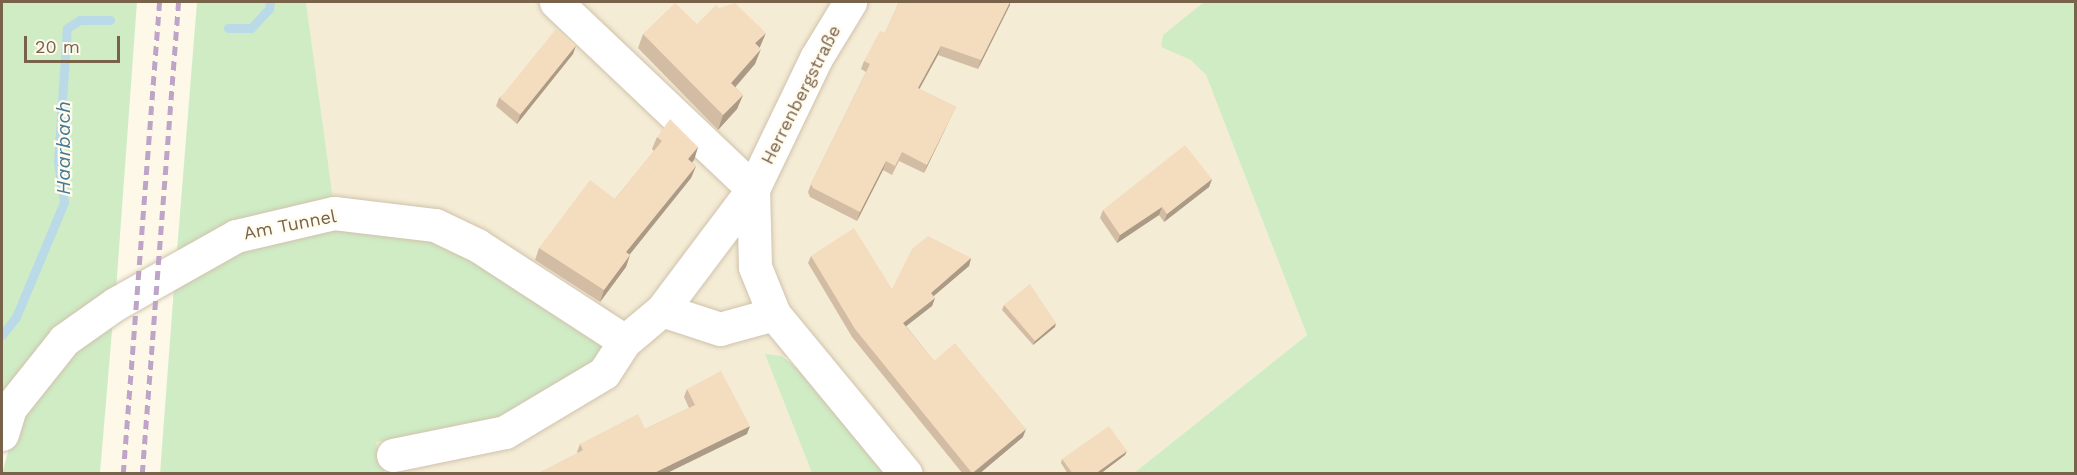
<!DOCTYPE html>
<html>
<head>
<meta charset="utf-8">
<style>
	body { margin:0 }
	#map { position:relative; width:2077px; height:475px; overflow:hidden; background:#fdf8e8; font-family:"Work Sans",sans-serif }
	div>[style] { position:absolute }
	.residential>* { inset:0; background:#f5ecd6 }
	.green>* { inset:0; background:#cfecc5 }
	.stream>* { height:9px; margin:-4.5px; padding:0 4.5px; transform-origin:4.5px; border-radius:4.5px; background:#bbdae8 }
	.roads { filter:drop-shadow(0 0 2px #d0c2ac) drop-shadow(0 0 2px #d0c2ac) }
	.minor>* { height:33px; margin:-16.5px; padding:0 16.5px; transform-origin:16.5px; border-radius:16.5px; background:#fff }
	.rail>* { height:4.5px; margin-top:-2.25px; transform-origin:0; background:repeating-linear-gradient(90deg,#bea5c8 0 9px,transparent 0 15px) }
	.wall>* { inset:0; background:#d2bda4 }
	.shaded-wall>* { inset:0; background:#ab9a86 }
	.building>* { inset:0; background:#f4dcbf; transform-origin:0 0 }
	span { translate:-50% -50%; white-space:nowrap; text-align:center; line-height:1.15; -webkit-text-stroke:4.5px #fffbef; paint-order:stroke }
	.street-label { font-size:18px; color:#79624a }
	.water-label { font-size:20px; color:#467a94; font-style:italic }
	.frame { position:absolute; inset:0; border:3px solid #79624a; pointer-events:none }
	.scale { position:absolute; left:24px; top:36px; width:96px; height:27px; box-sizing:border-box; border:3px solid #79624a; border-top:0; padding-left:8px; font-size:18px; line-height:21px; white-space:nowrap; color:#79624a; -webkit-text-stroke:4px #fffbef; paint-order:stroke }
</style>
</head>
<body>
<div id="map">
	<div class="residential">
		<i style="clip-path:polygon(306px 2px,1204px 2px,1164px 35px,1161px 47px,1192px 60px,1206px 75px,1307px 335px,1134px 473px,924px 473px,831px 362px,766px 355px,812px 473px,385px 473px,376px 442px,498px 421px,333px 199px)"></i>
	</div>
	<div class="green">
		<i style="clip-path:polygon(2px 2px,137px 2px,116px 290px,2px 408px)"></i>
		<i style="clip-path:polygon(197px 2px,306px 2px,333px 199px,177px 251px)"></i>
		<i style="clip-path:polygon(1204px 2px,2075px 2px,2075px 473px,1134px 473px,1307px 335px,1206px 75px,1191px 60px,1161px 47px,1163px 35px)"></i>
		<i style="clip-path:polygon(335px 225px,427px 235px,472px 255px,602px 339px,608px 353px,498px 421px,376px 442px,385px 473px,160px 474px,174px 287px,238px 248px)"></i>
		<i style="clip-path:polygon(113px 319px,100px 473px,2px 474px,18px 415px,70px 349px)"></i>
		<i style="clip-path:polygon(765px 354px,782px 356px,813px 381px,888px 473px,812px 473px)"></i>
	</div>
	<div class="stream">
		<i style="left:228px;top:28px;width:23px"></i>
		<i style="left:251px;top:28px;width:26px;rotate:-47deg"></i>
		<i style="left:269px;top:9px;width:7px;rotate:-82deg"></i>
		<i style="left:2px;top:335px;width:23px;rotate:-52deg"></i>
		<i style="left:16px;top:317px;width:125px;rotate:-67.3deg"></i>
		<i style="left:64px;top:202px;width:40px;rotate:-98.5deg"></i>
		<i style="left:58px;top:162px;width:134px;rotate:-86.2deg"></i>
		<i style="left:67px;top:28px;width:15px;rotate:-32deg"></i>
		<i style="left:80px;top:20px;width:30px"></i>
	</div>
	<div class="roads">
		<div class="minor">
			<i style="left:556px;top:2px;width:272px;rotate:43.5deg"></i>
			<i style="left:753px;top:189px;width:78px;rotate:88.5deg"></i>
			<i style="left:755px;top:267px;width:51px;rotate:68deg"></i>
			<i style="left:774px;top:314px;width:207px;rotate:50.5deg"></i>
			<i style="left:774px;top:314px;width:56px;rotate:164.5deg"></i>
			<i style="left:720px;top:329px;width:61px;rotate:-161.9deg"></i>
			<i style="left:662px;top:310px;width:151px;rotate:-53.1deg"></i>
			<i style="left:753px;top:189px;width:145px;rotate:-64.3deg"></i>
			<i style="left:816px;top:58px;width:66px;rotate:-58.7deg"></i>
			<i style="left:2px;top:434px;width:27px;rotate:-73deg"></i>
			<i style="left:10px;top:408px;width:87px;rotate:-51.5deg"></i>
			<i style="left:64px;top:340px;width:62px;rotate:-35.2deg"></i>
			<i style="left:115px;top:304px;width:139px;rotate:-29.3deg"></i>
			<i style="left:236px;top:236px;width:101px;rotate:-13.2deg"></i>
			<i style="left:334px;top:213px;width:102px;rotate:6.8deg"></i>
			<i style="left:435px;top:225px;width:47px;rotate:25.5deg"></i>
			<i style="left:477px;top:245px;width:176px;rotate:33deg"></i>
			<i style="left:393px;top:455px;width:114px;rotate:-11.6deg"></i>
			<i style="left:505px;top:432px;width:115px;rotate:-30.8deg"></i>
			<i style="left:604px;top:373px;width:38px;rotate:-57deg"></i>
			<i style="left:625px;top:341px;width:48px;rotate:-40deg"></i>
		</div>
	</div>
	<div class="rail">
		<i style="left:123px;top:474px;width:473px;rotate:-85.6deg"></i>
		<i style="left:142px;top:474px;width:473px;rotate:-85.6deg"></i>
	</div>
	<div class="wall">
		<i style="clip-path:polygon(899px 2px,1011px 2px,978px 69px,938px 55px,919px 89px,956px 107px,952px 115px,924px 173px,899px 161px,892px 175px,883px 170px,857px 221px,810px 197px,808px 192px,811px 184px,866px 72px,861px 69px,864px 61px,885px 33px)"></i>
		<i style="clip-path:polygon(697px 24px,760px 47px,755px 64px,735px 87px,743px 95px,737px 109px,718px 130px,638px 48px,643px 34px)"></i>
		<i style="clip-path:polygon(576px 45px,573px 54px,517px 124px,496px 106px,499px 98px)"></i>
		<i style="clip-path:polygon(657px 137px,698px 147px,694px 160px,692px 162px,696px 166px,691px 178px,630px 254px,626px 267px,600px 302px,535px 260px,539px 248px,615px 199px,654px 151px,652px 149px)"></i>
		<i style="clip-path:polygon(1212px 179px,1209px 187px,1164px 222px,1159px 215px,1117px 243px,1100px 218px,1103px 210px)"></i>
		<i style="clip-path:polygon(811px 256px,892px 289px,971px 258px,969px 266px,933px 296px,935px 298px,932px 306px,906px 326px,934px 361px,1023px 437px,979px 474px,963px 474px,852px 337px,808px 263px)"></i>
		<i style="clip-path:polygon(1004px 305px,1055px 327px,1033px 345px,1002px 310px)"></i>
		<i style="clip-path:polygon(687px 389px,747px 434px,665px 474px,537px 474px,578px 453px,577px 452px,580px 444px,645px 429px,689px 408px,684px 397px)"></i>
		<i style="clip-path:polygon(1125px 455px,1100px 474px,1068px 474px,1061px 463px,1062px 459px)"></i>
	</div>
	<div class="shaded-wall">
		<i style="clip-path:polygon(1010px 2px,1010px 5px,978px 69px,981px 60px)"></i>
		<i style="clip-path:polygon(766px 33px,760px 47px,750px 57px,755px 43px)"></i>
		<i style="clip-path:polygon(576px 45px,573px 54px,517px 124px,520px 115px)"></i>
		<i style="clip-path:polygon(941px 46px,938px 55px,915px 97px,918px 88px)"></i>
		<i style="clip-path:polygon(761px 49px,755px 64px,726px 98px,731px 83px)"></i>
		<i style="clip-path:polygon(743px 95px,737px 109px,718px 130px,723px 115px)"></i>
		<i style="clip-path:polygon(956px 107px,952px 115px,924px 173px,927px 165px)"></i>
		<i style="clip-path:polygon(698px 147px,694px 160px,684px 172px,688px 159px)"></i>
		<i style="clip-path:polygon(886px 161px,883px 170px,857px 221px,860px 212px)"></i>
		<i style="clip-path:polygon(696px 166px,691px 178px,622px 264px,626px 252px)"></i>
		<i style="clip-path:polygon(1212px 179px,1209px 187px,1164px 222px,1167px 214px)"></i>
		<i style="clip-path:polygon(1162px 207px,1159px 215px,1117px 243px,1120px 235px)"></i>
		<i style="clip-path:polygon(630px 255px,626px 267px,600px 302px,604px 290px)"></i>
		<i style="clip-path:polygon(971px 258px,969px 266px,928px 301px,931px 293px)"></i>
		<i style="clip-path:polygon(935px 298px,932px 306px,900px 331px,903px 323px)"></i>
		<i style="clip-path:polygon(1056px 323px,1055px 327px,1033px 345px,1035px 341px)"></i>
		<i style="clip-path:polygon(750px 426px,747px 434px,665px 474px,652px 474px)"></i>
		<i style="clip-path:polygon(1026px 429px,1023px 437px,979px 474px,972px 474px)"></i>
		<i style="clip-path:polygon(1127px 451px,1125px 455px,1100px 474px,1095px 474px)"></i>
	</div>
	<div class="building">
		<i style="clip-path:polygon(899px 2px,1010px 2px,981px 60px,941px 46px,918px 88px,956px 107px,927px 165px,902px 152px,895px 166px,886px 161px,860px 212px,813px 188px,811px 184px,870px 64px,864px 61px,880px 31px,885px 33px)"></i>
		<i style="clip-path:polygon(675px 3px,697px 24px,716px 5px,719px 8px,735px 3px,766px 33px,755px 43px,761px 49px,731px 83px,743px 95px,723px 115px,643px 34px)"></i>
		<i style="left:556px;top:29px;width:26px;height:89px;rotate:39deg"></i>
		<i style="clip-path:polygon(670px 119px,698px 147px,688px 159px,696px 166px,626px 252px,630px 255px,604px 290px,539px 248px,590px 180px,615px 199px,662px 141px,657px 137px)"></i>
		<i style="clip-path:polygon(1185px 145px,1212px 179px,1167px 214px,1162px 207px,1120px 235px,1103px 210px)"></i>
		<i style="clip-path:polygon(854px 228px,892px 289px,912px 249px,928px 236px,971px 258px,931px 293px,935px 298px,903px 323px,934px 361px,955px 343px,1026px 429px,972px 473px,855px 329px,811px 256px)"></i>
		<i style="clip-path:polygon(1030px 284px,1056px 323px,1035px 341px,1004px 305px)"></i>
		<i style="clip-path:polygon(721px 371px,750px 426px,652px 474px,537px 474px,583px 450px,580px 444px,638px 414px,645px 429px,695px 405px,687px 389px)"></i>
		<i style="clip-path:polygon(1109px 426px,1127px 451px,1095px 474px,1073px 474px,1062px 459px)"></i>
	</div>
	<div class="street-label">
		<span style="left:801px;top:95px;rotate:-63deg">Herrenbergstraße</span>
		<span style="left:290px;top:225px;rotate:-11deg">Am Tunnel</span>
	</div>
	<div class="water-label">
		<span style="left:63px;top:148px;rotate:-90deg">Haarbach</span>
	</div>
	<div class="frame"></div>
	<div class="scale">20 m</div>
</div>
</body>
</html>
